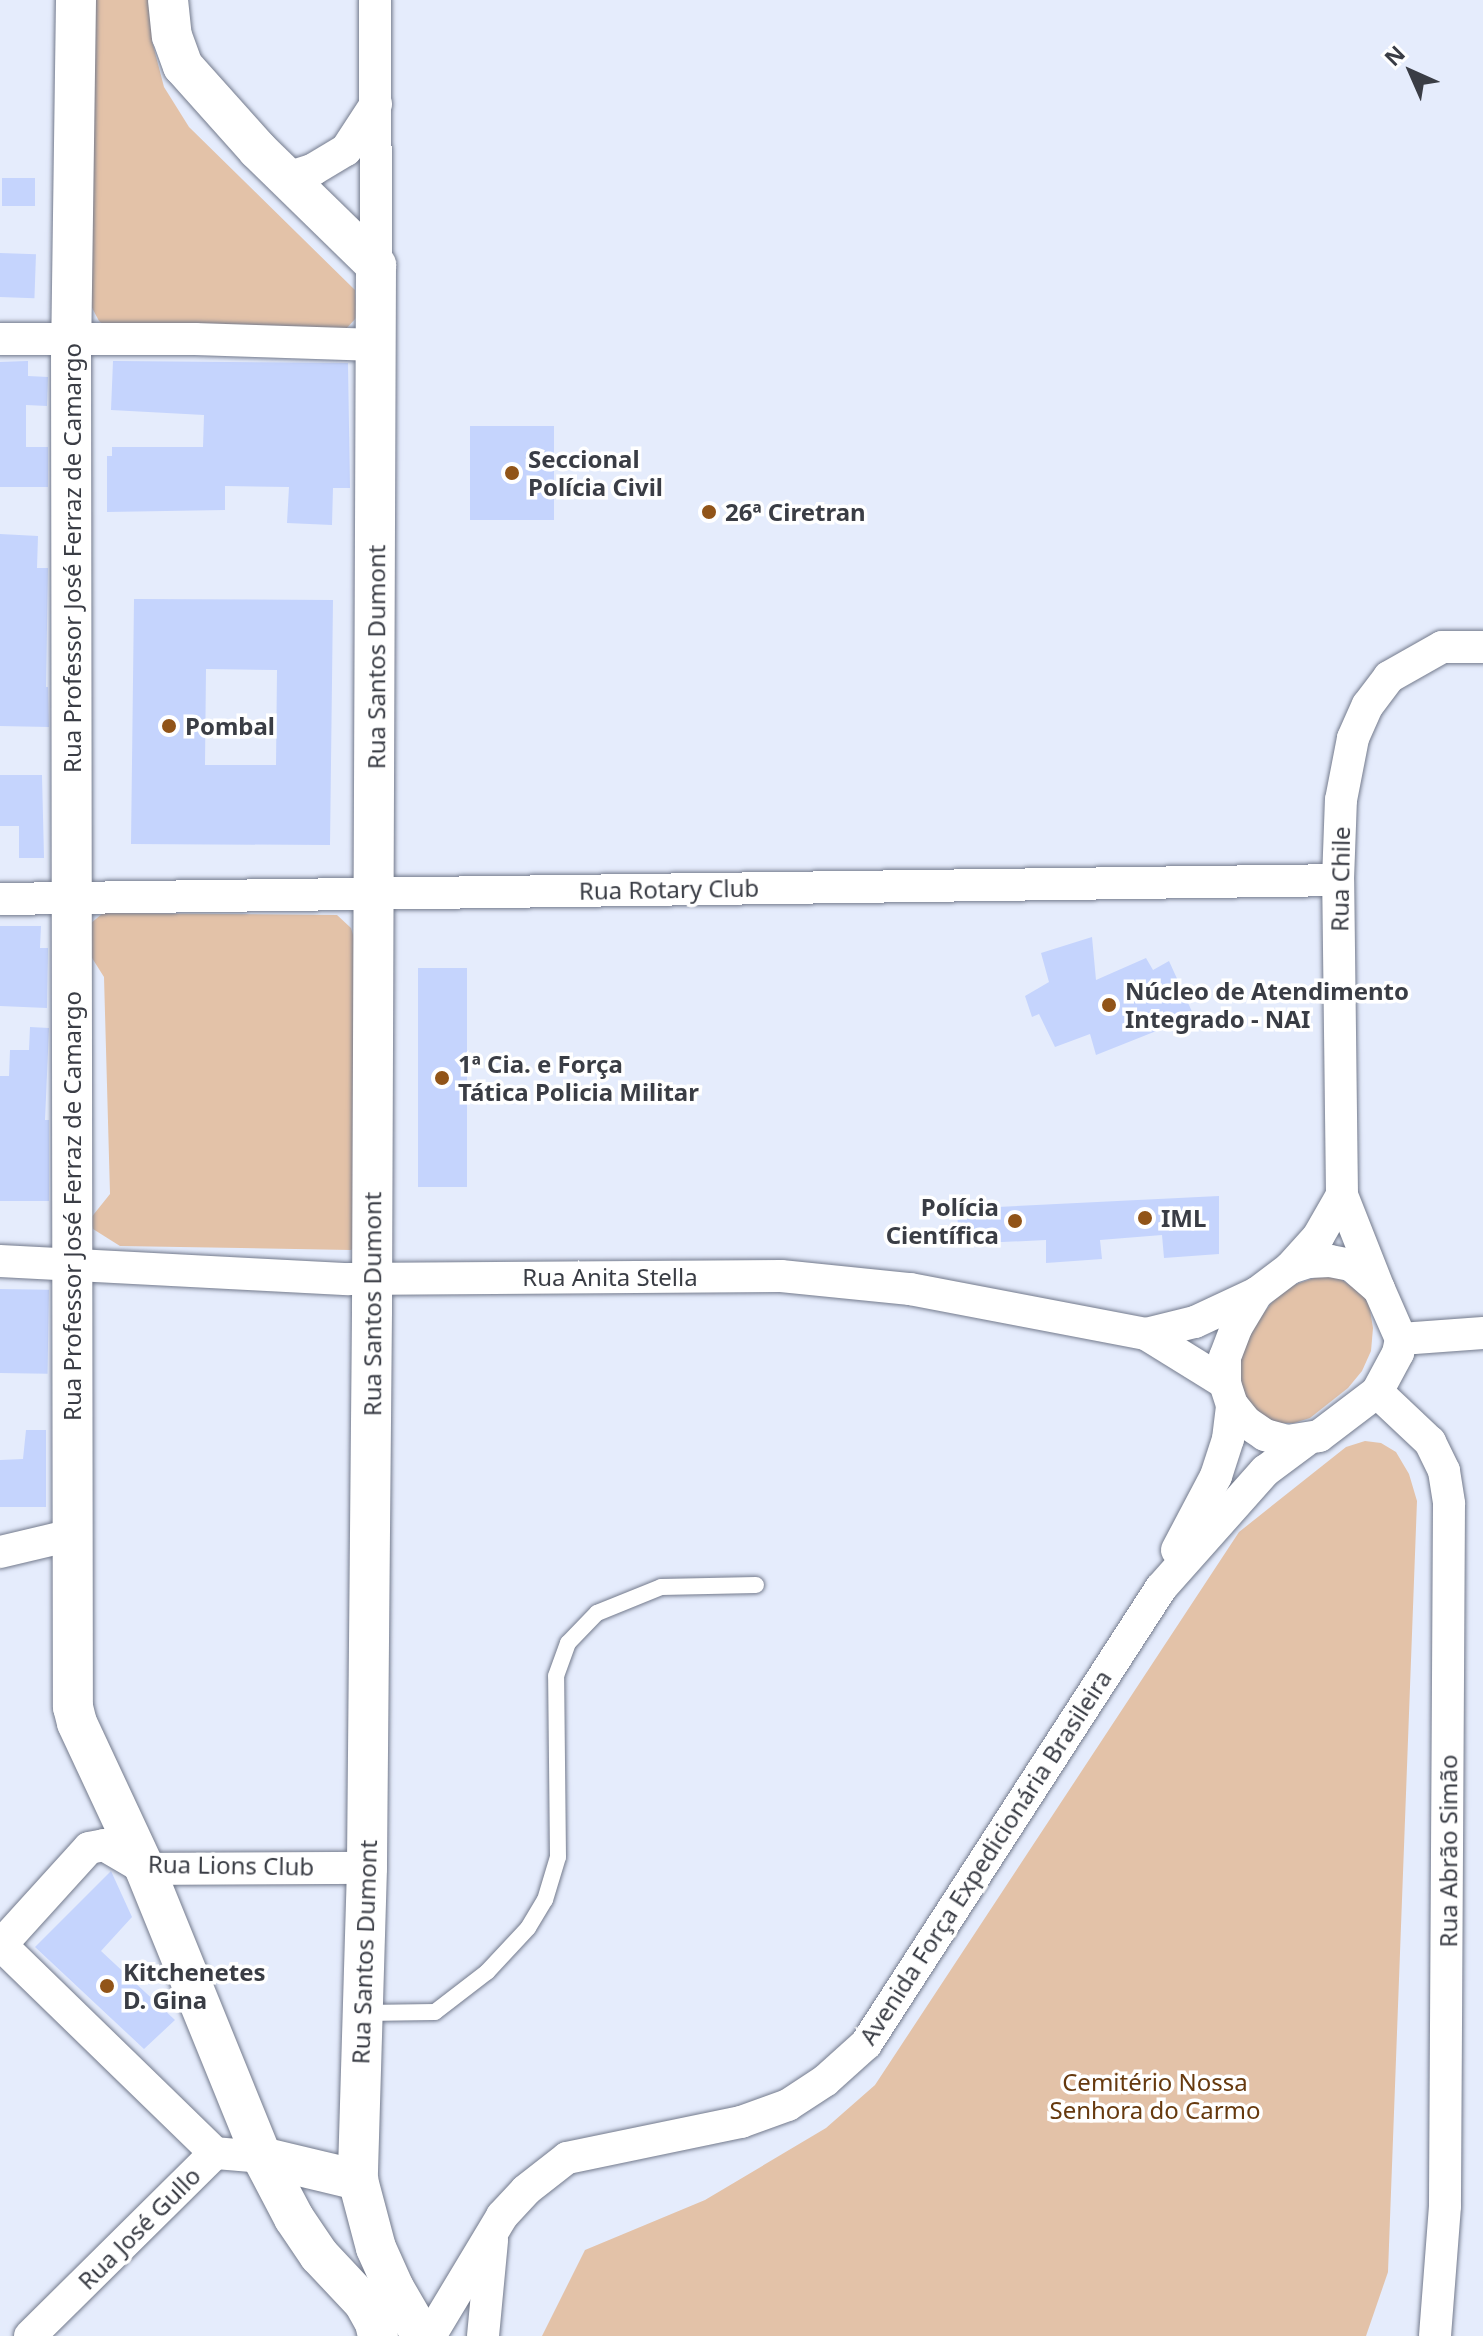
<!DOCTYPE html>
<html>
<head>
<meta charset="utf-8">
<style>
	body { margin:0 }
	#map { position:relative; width:1483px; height:2336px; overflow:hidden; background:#e5ecfc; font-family:"Noto Sans",sans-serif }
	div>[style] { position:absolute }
	.green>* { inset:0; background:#e3c2a8 }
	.building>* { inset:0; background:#c5d4fd; transform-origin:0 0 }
	.roads { filter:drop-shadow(0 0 2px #737a8c) drop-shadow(0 0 2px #737a8c) }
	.service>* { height:16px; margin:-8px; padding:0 8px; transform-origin:8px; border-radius:8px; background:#fff }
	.minor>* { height:32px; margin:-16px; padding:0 16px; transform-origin:16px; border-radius:16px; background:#fff }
	.tertiary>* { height:40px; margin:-20px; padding:0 20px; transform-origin:20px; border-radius:20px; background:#fff }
	.dots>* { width:22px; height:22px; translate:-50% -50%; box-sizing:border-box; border:4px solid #fff; border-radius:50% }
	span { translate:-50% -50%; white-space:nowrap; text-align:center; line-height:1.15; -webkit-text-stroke:7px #fff; paint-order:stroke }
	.poi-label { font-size:24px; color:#3a3d45; font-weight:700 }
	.left { translate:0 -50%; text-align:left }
	.right { translate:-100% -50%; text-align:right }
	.street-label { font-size:24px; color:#3a3d45 }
	.park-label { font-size:24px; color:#66390e }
	.north { position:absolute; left:1371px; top:32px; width:80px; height:80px; -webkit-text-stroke:6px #fff; paint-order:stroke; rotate:315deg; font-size:22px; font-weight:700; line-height:32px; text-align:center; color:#3a3d45 }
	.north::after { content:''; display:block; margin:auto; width:28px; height:36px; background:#3a3d45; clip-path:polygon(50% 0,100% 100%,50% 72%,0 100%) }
</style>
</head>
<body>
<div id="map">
	<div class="green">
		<i style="clip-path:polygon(91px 0,155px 0,152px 41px,164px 87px,189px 127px,355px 290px,357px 317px,344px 331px,109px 329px,99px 321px,90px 304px)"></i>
		<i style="clip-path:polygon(103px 913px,337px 915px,351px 928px,354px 938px,357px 1246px,351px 1250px,120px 1246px,93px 1229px,90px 1219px,110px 1194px,104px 977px,87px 950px,90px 924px)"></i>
		<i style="clip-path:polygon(1320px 1276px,1337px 1277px,1361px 1292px,1369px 1304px,1373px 1328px,1371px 1351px,1362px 1371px,1348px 1388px,1310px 1418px,1294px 1423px,1277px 1423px,1261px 1417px,1244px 1400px,1238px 1370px,1244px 1349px,1250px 1331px,1273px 1301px,1294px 1285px)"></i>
		<i style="clip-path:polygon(1365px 1441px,1381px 1443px,1396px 1452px,1409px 1474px,1417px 1501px,1388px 2272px,1366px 2336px,542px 2336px,585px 2250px,705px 2200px,826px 2128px,875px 2085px,1239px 1532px,1346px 1447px)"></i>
	</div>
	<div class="building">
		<i style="left:2px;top:178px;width:33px;height:28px"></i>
		<i style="left:0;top:253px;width:36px;height:44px;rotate:2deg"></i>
		<i style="clip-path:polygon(28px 361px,28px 376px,48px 377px,47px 406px,26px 405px,26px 447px,48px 447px,48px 487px,0 487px,0 362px)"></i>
		<i style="clip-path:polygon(113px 361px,348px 363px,350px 488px,333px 488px,332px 525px,287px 523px,289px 487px,225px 486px,225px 510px,107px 512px,107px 456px,112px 456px,112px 447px,203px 447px,204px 415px,111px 410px)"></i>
		<i style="left:470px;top:426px;width:84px;height:94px"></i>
		<i style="clip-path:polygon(0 534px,38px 536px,37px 568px,48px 568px,46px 687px,48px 687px,49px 727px,0 726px)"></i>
		<i style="clip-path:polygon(evenodd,134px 599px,333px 600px,330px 845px,131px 844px,134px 599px,206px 669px,277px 670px,276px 765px,205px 765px,206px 669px)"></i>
		<i style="clip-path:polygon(0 775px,42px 775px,44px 858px,19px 858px,19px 826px,0 826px)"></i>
		<i style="clip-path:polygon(0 926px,41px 926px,40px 948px,48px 948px,47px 1008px,0 1006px)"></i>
		<i style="clip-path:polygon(1092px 937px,1096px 980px,1146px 958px,1153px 970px,1169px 961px,1194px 1016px,1096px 1055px,1090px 1034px,1055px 1047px,1039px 1014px,1032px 1017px,1025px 996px,1049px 982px,1041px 953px)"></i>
		<i style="left:467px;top:968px;width:219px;height:49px;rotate:90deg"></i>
		<i style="clip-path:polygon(30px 1027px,49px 1028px,45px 1120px,49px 1120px,49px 1201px,0 1201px,0 1076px,9px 1076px,10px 1050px,29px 1050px)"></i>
		<i style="clip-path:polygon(1219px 1196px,1219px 1254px,1164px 1258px,1162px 1235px,1100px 1240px,1102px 1259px,1046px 1263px,1046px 1240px,959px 1244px,957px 1209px)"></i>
		<i style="left:0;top:1289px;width:49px;height:84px;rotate:1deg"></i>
		<i style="clip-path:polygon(26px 1430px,46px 1430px,46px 1507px,0 1507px,0 1460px,23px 1459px)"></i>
		<i style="clip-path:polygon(111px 1871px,132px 1917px,101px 1951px,175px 2020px,144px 2049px,35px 1947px)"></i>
	</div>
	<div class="roads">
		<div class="service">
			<i style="left:364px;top:2013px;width:71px;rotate:-0.8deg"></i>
			<i style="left:435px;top:2012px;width:66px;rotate:-37.6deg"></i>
			<i style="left:487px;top:1972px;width:60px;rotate:-47deg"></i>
			<i style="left:528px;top:1928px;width:33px;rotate:-59deg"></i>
			<i style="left:545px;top:1900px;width:45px;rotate:-73.2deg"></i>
			<i style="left:558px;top:1857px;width:181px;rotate:-90.6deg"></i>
			<i style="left:556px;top:1676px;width:35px;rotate:-70deg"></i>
			<i style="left:568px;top:1643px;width:42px;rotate:-46deg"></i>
			<i style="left:597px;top:1613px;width:69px;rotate:-22.1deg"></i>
			<i style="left:661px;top:1587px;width:95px;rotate:-1.2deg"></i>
		</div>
		<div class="minor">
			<i style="left:375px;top:0;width:265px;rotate:89.8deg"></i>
			<i style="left:287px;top:178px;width:28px;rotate:-18deg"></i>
			<i style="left:314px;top:169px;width:37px;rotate:-31deg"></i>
			<i style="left:346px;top:150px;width:55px;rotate:-56.9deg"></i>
			<i style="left:0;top:339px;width:195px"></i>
			<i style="left:195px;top:339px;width:182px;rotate:1.9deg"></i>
			<i style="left:0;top:899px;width:1338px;rotate:-0.81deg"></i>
			<i style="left:0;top:1261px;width:349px;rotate:3deg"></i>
			<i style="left:349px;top:1279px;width:432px;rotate:-0.4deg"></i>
			<i style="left:781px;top:1276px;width:130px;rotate:5.8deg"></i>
			<i style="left:910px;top:1289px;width:240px;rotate:10.8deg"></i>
			<i style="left:1146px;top:1334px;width:50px;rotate:-13.8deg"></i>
			<i style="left:1195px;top:1322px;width:68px;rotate:-25.1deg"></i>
			<i style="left:1330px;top:1261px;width:21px;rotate:11deg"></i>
			<i style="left:1351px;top:1265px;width:37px;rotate:41deg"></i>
			<i style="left:1379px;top:1289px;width:55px;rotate:66.3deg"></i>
			<i style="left:1401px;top:1339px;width:14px;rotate:102deg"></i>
			<i style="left:1398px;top:1353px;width:44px;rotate:118.3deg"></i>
			<i style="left:1377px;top:1392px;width:73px;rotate:142.8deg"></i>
			<i style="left:1319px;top:1436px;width:32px;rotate:171deg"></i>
			<i style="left:1287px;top:1441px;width:23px;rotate:-165deg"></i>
			<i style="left:1265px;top:1435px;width:23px;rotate:-146deg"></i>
			<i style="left:1246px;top:1422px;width:22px;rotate:-129deg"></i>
			<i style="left:1232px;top:1405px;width:23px;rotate:-108deg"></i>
			<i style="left:1225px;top:1383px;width:26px;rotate:-90deg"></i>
			<i style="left:1225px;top:1357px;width:31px;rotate:-69deg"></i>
			<i style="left:1236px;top:1328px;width:41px;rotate:-59deg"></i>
			<i style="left:1257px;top:1293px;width:41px;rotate:-37.1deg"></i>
			<i style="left:1290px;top:1268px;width:20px;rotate:-18deg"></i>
			<i style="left:1309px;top:1262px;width:21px;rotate:-3deg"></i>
			<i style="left:1290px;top:1268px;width:42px;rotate:-47.9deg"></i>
			<i style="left:1318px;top:1237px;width:48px;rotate:-60.3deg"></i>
			<i style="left:1379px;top:1289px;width:101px;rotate:-111.5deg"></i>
			<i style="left:1342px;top:1195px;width:315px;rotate:-90.7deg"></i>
			<i style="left:1338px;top:880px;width:80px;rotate:-87.9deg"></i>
			<i style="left:1341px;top:800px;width:63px;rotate:-79deg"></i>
			<i style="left:1353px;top:738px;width:36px;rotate:-66deg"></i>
			<i style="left:1368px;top:705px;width:35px;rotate:-53deg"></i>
			<i style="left:1389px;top:677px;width:61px;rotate:-29.5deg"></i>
			<i style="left:1442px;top:647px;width:41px"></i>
			<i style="left:1146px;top:1334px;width:93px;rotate:31.8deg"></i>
			<i style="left:1401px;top:1339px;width:82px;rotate:-4.2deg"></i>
			<i style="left:1377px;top:1392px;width:73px;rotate:43.3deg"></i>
			<i style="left:1430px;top:1442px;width:32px;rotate:64deg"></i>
			<i style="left:1444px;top:1471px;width:33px;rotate:81deg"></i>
			<i style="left:1449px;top:1504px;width:702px;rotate:90.33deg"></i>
			<i style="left:1445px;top:2206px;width:130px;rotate:94.4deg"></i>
			<i style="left:1177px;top:1550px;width:84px;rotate:-62.2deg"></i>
			<i style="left:1216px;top:1476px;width:39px;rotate:-72deg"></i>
			<i style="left:1228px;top:1439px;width:34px;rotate:-83deg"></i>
			<i style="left:0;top:1552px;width:74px;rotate:-13.3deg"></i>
			<i style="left:0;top:1944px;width:300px;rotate:44.2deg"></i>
			<i style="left:0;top:1946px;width:132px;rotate:-47.8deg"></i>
			<i style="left:89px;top:1848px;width:15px;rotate:-11deg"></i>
			<i style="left:104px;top:1845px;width:48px;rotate:30.3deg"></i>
			<i style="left:145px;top:1869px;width:222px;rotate:-0.3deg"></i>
			<i style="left:433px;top:2331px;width:134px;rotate:-59deg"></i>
			<i style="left:502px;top:2216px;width:35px;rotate:-47deg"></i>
			<i style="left:526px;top:2190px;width:52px;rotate:-38deg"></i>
			<i style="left:567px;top:2158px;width:178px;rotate:-11.7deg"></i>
			<i style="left:741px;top:2122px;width:50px;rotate:-19.9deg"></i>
			<i style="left:788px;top:2105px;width:45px;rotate:-33.3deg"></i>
			<i style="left:826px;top:2080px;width:54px;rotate:-42deg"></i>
			<i style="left:866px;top:2044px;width:543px;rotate:-57.1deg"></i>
			<i style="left:1161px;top:1588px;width:157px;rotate:-48.4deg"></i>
			<i style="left:1265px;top:1471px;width:54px;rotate:-36.7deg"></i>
			<i style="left:30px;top:2336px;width:260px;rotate:-44.7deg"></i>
			<i style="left:215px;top:2153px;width:47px;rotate:4.9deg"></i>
			<i style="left:483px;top:2336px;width:96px;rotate:-84.6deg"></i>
		</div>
		<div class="tertiary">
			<i style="left:76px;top:0;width:340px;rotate:90.8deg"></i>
			<i style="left:71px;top:340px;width:1367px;rotate:89.92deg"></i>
			<i style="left:73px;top:1707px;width:16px;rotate:76deg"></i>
			<i style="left:77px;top:1723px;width:161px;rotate:65deg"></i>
			<i style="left:145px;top:1869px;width:311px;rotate:67.9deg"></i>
			<i style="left:262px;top:2157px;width:69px;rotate:62.3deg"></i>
			<i style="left:294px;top:2218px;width:45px;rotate:56deg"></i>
			<i style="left:319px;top:2255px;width:66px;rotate:46.8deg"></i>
			<i style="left:364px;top:2303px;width:23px;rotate:61deg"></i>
			<i style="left:375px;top:2323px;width:13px;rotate:77deg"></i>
			<i style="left:168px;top:0;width:36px;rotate:84deg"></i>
			<i style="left:172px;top:36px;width:32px;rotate:70deg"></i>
			<i style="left:183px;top:66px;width:113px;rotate:48.2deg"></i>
			<i style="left:258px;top:150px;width:165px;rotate:44.3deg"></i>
			<i style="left:376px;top:265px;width:1047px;rotate:90.22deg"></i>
			<i style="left:372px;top:1312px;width:556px;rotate:90.52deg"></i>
			<i style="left:367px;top:1868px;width:312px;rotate:91.7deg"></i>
			<i style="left:358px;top:2180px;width:70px;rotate:75.2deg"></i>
			<i style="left:376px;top:2248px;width:44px;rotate:65.8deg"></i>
			<i style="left:394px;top:2288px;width:50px;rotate:59.8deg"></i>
			<i style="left:262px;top:2157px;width:99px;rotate:13.5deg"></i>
		</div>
	</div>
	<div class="dots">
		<i style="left:512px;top:473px;background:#915418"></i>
		<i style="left:709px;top:512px;background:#915418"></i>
		<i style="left:169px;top:726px;background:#915418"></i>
		<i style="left:1109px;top:1005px;background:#915418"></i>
		<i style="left:442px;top:1078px;background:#915418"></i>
		<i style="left:1145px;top:1218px;background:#915418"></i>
		<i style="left:1015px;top:1221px;background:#915418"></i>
		<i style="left:107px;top:1986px;background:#915418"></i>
	</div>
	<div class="poi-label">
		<span class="left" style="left:528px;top:473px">Seccional<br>Polícia Civil</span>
		<span class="left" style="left:725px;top:512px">26ª Ciretran</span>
		<span class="left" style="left:185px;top:726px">Pombal</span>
		<span class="left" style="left:1125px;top:1005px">Núcleo de Atendimento<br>Integrado - NAI</span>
		<span class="left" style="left:458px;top:1078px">1ª Cia. e Força<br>Tática Policia Militar</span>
		<span class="right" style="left:999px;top:1221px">Polícia<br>Científica</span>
		<span class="left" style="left:1161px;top:1218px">IML</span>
		<span class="left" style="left:123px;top:1986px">Kitchenetes<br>D. Gina</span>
	</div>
	<div class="street-label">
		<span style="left:72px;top:558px;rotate:-90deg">Rua Professor José Ferraz de Camargo</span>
		<span style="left:376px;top:657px;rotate:-90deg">Rua Santos Dumont</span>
		<span style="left:1340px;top:879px;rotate:-89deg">Rua Chile</span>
		<span style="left:669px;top:889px;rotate:-1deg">Rua Rotary Club</span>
		<span style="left:72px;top:1206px;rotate:-90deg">Rua Professor José Ferraz de Camargo</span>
		<span style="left:610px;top:1277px">Rua Anita Stella</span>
		<span style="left:372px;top:1304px;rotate:-90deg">Rua Santos Dumont</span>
		<span style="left:1448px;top:1851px;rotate:-90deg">Rua Abrão Simão</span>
		<span style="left:985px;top:1857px;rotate:-57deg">Avenida Força Expedicionária Brasileira</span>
		<span style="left:231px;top:1865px;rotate:1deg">Rua Lions Club</span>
		<span style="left:364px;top:1952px;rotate:-88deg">Rua Santos Dumont</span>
		<span style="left:139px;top:2228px;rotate:-45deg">Rua José Gullo</span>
	</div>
	<div class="park-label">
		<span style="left:1155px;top:2096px">Cemitério Nossa<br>Senhora do Carmo</span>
	</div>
	<div class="north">N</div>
</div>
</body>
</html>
